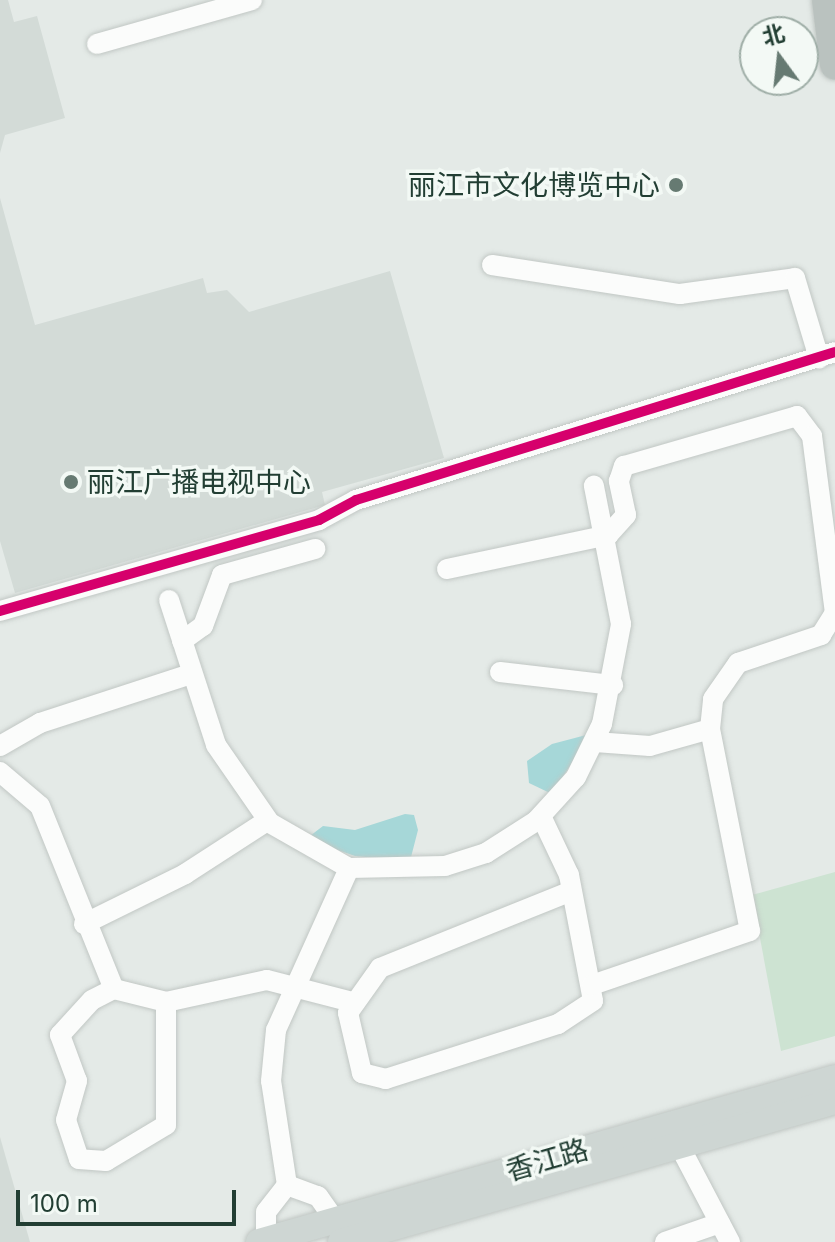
<!DOCTYPE html>
<html>
<head>
<meta charset="utf-8">
<style>
	body { margin:0 }
	#map { position:relative; width:835px; height:1242px; overflow:hidden; background:#e4eae7; font-family:Inter,"Noto Sans SC",sans-serif }
	div>[style] { position:absolute }
	.built>* { inset:0; background:#d3dbd7 }
	.green>* { inset:0; background:#cde3d2 }
	.water>* { inset:0; background:#a6d7d8 }
	.roads { filter:drop-shadow(0 0 2px #c1c7c4) drop-shadow(0 0 2px #c1c7c4) }
	.minor>* { height:20px; margin:-10px; padding:0 10px; transform-origin:10px; border-radius:10px; background:#fbfcfb }
	.major>* { height:26px; margin:-13px; padding:0 13px; transform-origin:13px; border-radius:13px; background:#ced6d3 }
	.highway>* { height:30px; margin:-15px; padding:0 15px; transform-origin:15px; border-radius:15px; background:#bac2bf }
	.cycleway>* { height:10px; margin:-5px; padding:0 5px; transform-origin:5px; border-radius:5px; background:#d6006c }
	.dots>* { width:22px; height:22px; translate:-50% -50%; box-sizing:border-box; border:4px solid #f3f9f5; border-radius:50% }
	span { translate:-50% -50%; white-space:nowrap; text-align:center; line-height:1.15; -webkit-text-stroke:7px #f3f9f5; paint-order:stroke }
	.poi-label { font-size:28px; color:#223e33 }
	.right { translate:-100% -50%; text-align:right }
	.left { translate:0 -50%; text-align:left }
	.street-label { font-size:28px; color:#223e33 }
	.north { position:absolute; left:739px; top:16px; width:80px; height:80px; box-sizing:border-box; background:#f3f9f5; border:2px solid #9faea7; border-radius:50%; rotate:345deg; font-size:22px; font-weight:700; line-height:32px; text-align:center; color:#223e33 }
	.north::after { content:''; display:block; margin:auto; width:28px; height:36px; background:#667a72; clip-path:polygon(50% 0,100% 100%,50% 72%,0 100%) }
	.scale { position:absolute; left:16px; top:1190px; width:220px; height:36px; box-sizing:border-box; border:4px solid #223e33; border-top:0; padding-left:10px; font-size:24px; line-height:28px; white-space:nowrap; color:#223e33; -webkit-text-stroke:6px #f3f9f5; paint-order:stroke }
</style>
</head>
<body>
<div id="map">
	<div class="built">
		<i style="clip-path:polygon(0 0,8px 0,14px 22px,37px 16px,65px 118px,5px 135px,0 153px)"></i>
		<i style="clip-path:polygon(0 198px,35px 325px,203px 278px,207px 293px,227px 290px,249px 312px,390px 271px,444px 458px,322px 492px,325px 505px,15px 593px,0 541px)"></i>
		<i style="clip-path:polygon(0 1137px,30px 1242px,0 1242px)"></i>
	</div>
	<div class="green">
		<i style="clip-path:polygon(835px 872px,835px 1036px,781px 1051px,752px 895px)"></i>
	</div>
	<div class="water">
		<i style="clip-path:polygon(590px 734px,552px 794px,529px 783px,527px 761px,552px 744px)"></i>
		<i style="clip-path:polygon(405px 814px,414px 815px,418px 830px,410px 861px,355px 856px,306px 839px,323px 826px,355px 830px)"></i>
	</div>
	<div class="roads">
		<div class="minor">
			<i style="left:97px;top:44px;width:161px;rotate:-15.8deg"></i>
			<i style="left:492px;top:265px;width:190px;rotate:8.8deg"></i>
			<i style="left:680px;top:294px;width:116px;rotate:-7.9deg"></i>
			<i style="left:795px;top:278px;width:84px;rotate:73.3deg"></i>
			<i style="left:447px;top:569px;width:165px;rotate:-11.9deg"></i>
			<i style="left:608px;top:535px;width:27px;rotate:-48deg"></i>
			<i style="left:626px;top:515px;width:35px;rotate:-102deg"></i>
			<i style="left:619px;top:481px;width:16px;rotate:-72deg"></i>
			<i style="left:624px;top:466px;width:180px;rotate:-16.1deg"></i>
			<i style="left:797px;top:416px;width:25px;rotate:53deg"></i>
			<i style="left:812px;top:436px;width:178px;rotate:82.6deg"></i>
			<i style="left:169px;top:600px;width:152px;rotate:72deg"></i>
			<i style="left:216px;top:745px;width:95px;rotate:55.3deg"></i>
			<i style="left:270px;top:823px;width:91px;rotate:29.7deg"></i>
			<i style="left:349px;top:868px;width:96px;rotate:-1.2deg"></i>
			<i style="left:445px;top:866px;width:43px;rotate:-17.6deg"></i>
			<i style="left:486px;top:853px;width:59px;rotate:-32.6deg"></i>
			<i style="left:536px;top:821px;width:59px;rotate:-47.7deg"></i>
			<i style="left:576px;top:777px;width:59px;rotate:-63.9deg"></i>
			<i style="left:602px;top:724px;width:102px;rotate:-79.2deg"></i>
			<i style="left:621px;top:624px;width:141px;rotate:-101.1deg"></i>
			<i style="left:0;top:611px;width:332px;rotate:-15.9deg"></i>
			<i style="left:319px;top:520px;width:42px;rotate:-28.4deg"></i>
			<i style="left:356px;top:500px;width:501px;rotate:-17.17deg"></i>
			<i style="left:182px;top:641px;width:26px;rotate:-36deg"></i>
			<i style="left:203px;top:626px;width:54px;rotate:-69.6deg"></i>
			<i style="left:222px;top:575px;width:97px;rotate:-15.6deg"></i>
			<i style="left:500px;top:672px;width:114px;rotate:6.6deg"></i>
			<i style="left:595px;top:742px;width:55px;rotate:4.2deg"></i>
			<i style="left:650px;top:746px;width:62px;rotate:-15.8deg"></i>
			<i style="left:0;top:746px;width:46px;rotate:-29.9deg"></i>
			<i style="left:40px;top:723px;width:159px;rotate:-18deg"></i>
			<i style="left:0;top:772px;width:52px;rotate:40.4deg"></i>
			<i style="left:40px;top:806px;width:197px;rotate:68deg"></i>
			<i style="left:541px;top:816px;width:65px;rotate:64.6deg"></i>
			<i style="left:569px;top:875px;width:128px;rotate:79.2deg"></i>
			<i style="left:593px;top:1001px;width:42px;rotate:146.7deg"></i>
			<i style="left:558px;top:1024px;width:181px;rotate:162.3deg"></i>
			<i style="left:386px;top:1079px;width:25px;rotate:-166deg"></i>
			<i style="left:362px;top:1073px;width:62px;rotate:-103.1deg"></i>
			<i style="left:348px;top:1013px;width:55px;rotate:-54.6deg"></i>
			<i style="left:380px;top:968px;width:201px;rotate:-21.9deg"></i>
			<i style="left:84px;top:924px;width:113px;rotate:-26.3deg"></i>
			<i style="left:185px;top:874px;width:98px;rotate:-32.9deg"></i>
			<i style="left:592px;top:985px;width:167px;rotate:-18.9deg"></i>
			<i style="left:750px;top:931px;width:206px;rotate:-101.2deg"></i>
			<i style="left:710px;top:729px;width:30px;rotate:-84deg"></i>
			<i style="left:713px;top:699px;width:44px;rotate:-55.2deg"></i>
			<i style="left:738px;top:663px;width:88px;rotate:-18.6deg"></i>
			<i style="left:821px;top:635px;width:26px;rotate:-58deg"></i>
			<i style="left:166px;top:1002px;width:123px;rotate:90deg"></i>
			<i style="left:166px;top:1125px;width:70px;rotate:149deg"></i>
			<i style="left:106px;top:1161px;width:27px;rotate:-176deg"></i>
			<i style="left:79px;top:1159px;width:41px;rotate:-108.4deg"></i>
			<i style="left:66px;top:1120px;width:41px;rotate:-74.2deg"></i>
			<i style="left:77px;top:1081px;width:49px;rotate:-110.3deg"></i>
			<i style="left:60px;top:1035px;width:47px;rotate:-47.6deg"></i>
			<i style="left:92px;top:1000px;width:25px;rotate:-27deg"></i>
			<i style="left:114px;top:989px;width:54px;rotate:14deg"></i>
			<i style="left:166px;top:1002px;width:103px;rotate:-12.3deg"></i>
			<i style="left:267px;top:980px;width:88px;rotate:14.5deg"></i>
			<i style="left:679px;top:1145px;width:110px;rotate:62.3deg"></i>
			<i style="left:287px;top:1185px;width:105px;rotate:-98.7deg"></i>
			<i style="left:271px;top:1081px;width:51px;rotate:-84.4deg"></i>
			<i style="left:276px;top:1030px;width:178px;rotate:-65.7deg"></i>
			<i style="left:287px;top:1185px;width:33px;rotate:20deg"></i>
			<i style="left:318px;top:1196px;width:29px;rotate:55deg"></i>
			<i style="left:266px;top:1240px;width:28px;rotate:-90deg"></i>
			<i style="left:266px;top:1212px;width:34px;rotate:-52deg"></i>
			<i style="left:665px;top:1242px;width:58px;rotate:-19.1deg"></i>
		</div>
		<div class="major">
			<i style="left:259px;top:1242px;width:599px;rotate:-15.89deg"></i>
			<i style="left:341px;top:1242px;width:514px;rotate:-15.93deg"></i>
		</div>
		<div class="highway">
			<i style="left:827px;top:0;width:65px;rotate:83deg"></i>
		</div>
	</div>
	<div class="cycleway">
		<i style="left:0;top:611px;width:332px;rotate:-15.9deg"></i>
		<i style="left:319px;top:520px;width:42px;rotate:-28.4deg"></i>
		<i style="left:356px;top:500px;width:501px;rotate:-17.17deg"></i>
	</div>
	<div class="dots">
		<i style="left:676px;top:185px;background:#667a72"></i>
		<i style="left:71px;top:482px;background:#667a72"></i>
	</div>
	<div class="poi-label">
		<span class="right" style="left:660px;top:185px">丽江市文化博览中心</span>
		<span class="left" style="left:87px;top:482px">丽江广播电视中心</span>
	</div>
	<div class="street-label">
		<span style="left:547px;top:1160px;rotate:-16deg">香江路</span>
	</div>
	<div class="north">北</div>
	<div class="scale">100 m</div>
</div>
</body>
</html>
